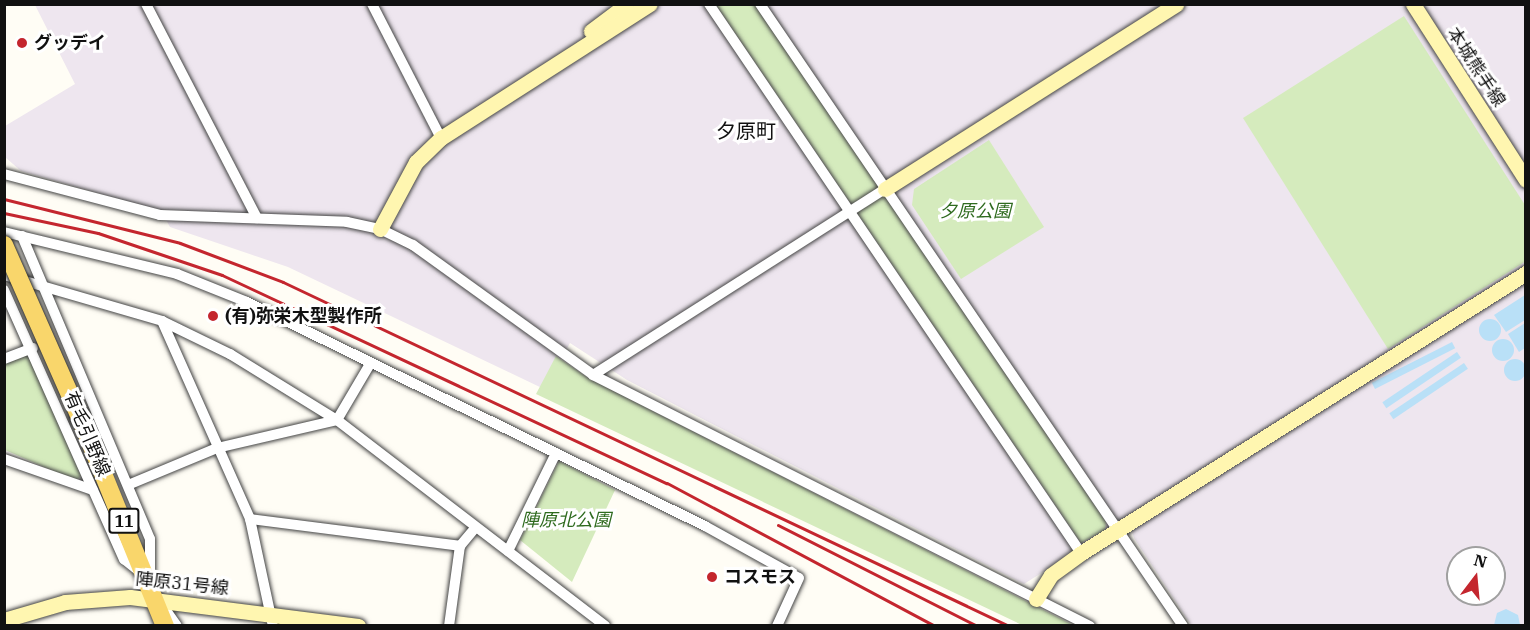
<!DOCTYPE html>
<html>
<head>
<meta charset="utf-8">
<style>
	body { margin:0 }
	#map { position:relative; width:1530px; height:630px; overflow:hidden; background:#fffdf5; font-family:"IBM Plex Serif","Noto Sans JP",serif }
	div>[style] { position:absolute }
	.industrial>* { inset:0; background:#eee6ef }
	.green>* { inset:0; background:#d5ebbd }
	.water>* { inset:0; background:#b9e0f7; transform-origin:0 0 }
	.round { border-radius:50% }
	.roads { filter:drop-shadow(0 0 2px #444) drop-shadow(0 0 2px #444) }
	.street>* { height:10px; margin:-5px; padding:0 5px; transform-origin:5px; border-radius:5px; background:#fff }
	.secondary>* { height:15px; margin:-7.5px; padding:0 7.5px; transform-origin:7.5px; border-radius:7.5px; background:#fff6b0 }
	.primary>* { height:18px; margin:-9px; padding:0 9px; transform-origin:9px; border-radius:9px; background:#f9d66b }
	.rail>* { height:3px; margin:-1.5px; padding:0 1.5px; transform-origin:1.5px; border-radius:1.5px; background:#c4262e }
	.bridges { filter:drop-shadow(0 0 2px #222) drop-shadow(0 0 2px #222) }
	.primary-bridge>* { height:18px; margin:-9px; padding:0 9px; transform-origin:9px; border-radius:9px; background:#f9d66b }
	.dots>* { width:16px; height:16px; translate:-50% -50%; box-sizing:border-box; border:3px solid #fff; border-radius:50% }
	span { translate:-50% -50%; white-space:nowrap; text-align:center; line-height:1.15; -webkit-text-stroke:6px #fff; paint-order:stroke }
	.shield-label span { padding:2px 4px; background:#fff; border:2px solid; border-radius:4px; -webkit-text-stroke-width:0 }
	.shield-label { font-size:16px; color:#111; font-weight:700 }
	.poi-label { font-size:18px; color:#111; font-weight:700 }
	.left { translate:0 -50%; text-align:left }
	.street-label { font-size:18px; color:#111 }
	.park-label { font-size:18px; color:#2f6b1f; font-style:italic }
	.neighbourhood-label { font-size:20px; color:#111 }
	.frame { position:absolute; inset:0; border:6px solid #111; pointer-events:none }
	.north { position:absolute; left:1446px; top:546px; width:60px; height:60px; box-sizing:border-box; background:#fff; border:2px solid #a0a0a0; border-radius:50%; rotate:16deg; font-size:16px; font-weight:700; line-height:24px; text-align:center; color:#111 }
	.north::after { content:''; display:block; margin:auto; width:21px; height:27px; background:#c4262e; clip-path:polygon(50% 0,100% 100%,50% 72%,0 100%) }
</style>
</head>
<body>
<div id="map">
	<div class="industrial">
		<i style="clip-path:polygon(evenodd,35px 5px,1525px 5px,1525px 625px,1191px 625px,1134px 538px,1128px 518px,1024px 584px,627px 380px,570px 343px,544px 389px,288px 267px,170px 227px,161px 211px,21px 171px,5px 157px,5px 126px,75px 84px,35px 5px,1458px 558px,1494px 558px,1494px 594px,1458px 594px,1458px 558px)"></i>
	</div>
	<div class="green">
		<i style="clip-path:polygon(716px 5px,755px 5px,1106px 522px,1105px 530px,1081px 543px)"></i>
		<i style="clip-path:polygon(1404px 16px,1525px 205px,1526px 261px,1388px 349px,1243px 118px)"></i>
		<i style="clip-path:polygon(989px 140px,1044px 227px,961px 279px,912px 205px,914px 189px)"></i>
		<i style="clip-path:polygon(25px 355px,30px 357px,81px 476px,76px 481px,5px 450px,4px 363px)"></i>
		<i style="clip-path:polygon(556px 356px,588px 378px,1073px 625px,1022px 625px,536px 394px)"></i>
		<i style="clip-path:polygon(559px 461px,615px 490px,572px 582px,520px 540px)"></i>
	</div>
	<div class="water">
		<i style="clip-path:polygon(1525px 295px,1525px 320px,1506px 332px,1494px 315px)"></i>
		<i class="round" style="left:1479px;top:319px;width:22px;height:22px"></i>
		<i style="clip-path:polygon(1525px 323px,1525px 348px,1519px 352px,1508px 334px)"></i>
		<i class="round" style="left:1492px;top:339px;width:22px;height:22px"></i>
		<i style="left:1452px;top:342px;width:7px;height:90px;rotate:63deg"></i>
		<i style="left:1457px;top:352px;width:7px;height:90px;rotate:56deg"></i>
		<i class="round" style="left:1504px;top:359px;width:22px;height:22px"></i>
		<i style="left:1464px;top:363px;width:7px;height:90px;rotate:56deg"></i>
		<i style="clip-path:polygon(1506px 609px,1518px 615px,1520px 625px,1494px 625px,1497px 613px)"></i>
	</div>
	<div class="roads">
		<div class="street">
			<i style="left:146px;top:4px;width:241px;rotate:62.6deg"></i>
			<i style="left:372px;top:4px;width:151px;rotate:62.8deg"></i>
			<i style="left:709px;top:4px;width:663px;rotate:55.88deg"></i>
			<i style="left:760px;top:4px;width:752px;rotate:55.78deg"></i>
			<i style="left:4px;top:174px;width:161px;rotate:14.7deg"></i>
			<i style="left:160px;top:215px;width:187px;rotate:2.1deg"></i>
			<i style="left:347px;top:222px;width:34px;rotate:12deg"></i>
			<i style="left:380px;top:229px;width:37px;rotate:26deg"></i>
			<i style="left:413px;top:245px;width:222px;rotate:35.8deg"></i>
			<i style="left:593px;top:375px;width:557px;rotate:26.8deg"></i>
			<i style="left:4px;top:232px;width:178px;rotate:13.6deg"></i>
			<i style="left:177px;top:274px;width:75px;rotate:21.8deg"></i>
			<i style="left:247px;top:302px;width:510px;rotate:26.06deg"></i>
			<i style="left:705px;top:526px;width:107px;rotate:29deg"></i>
			<i style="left:799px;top:578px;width:53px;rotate:114.6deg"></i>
			<i style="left:22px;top:236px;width:329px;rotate:67.1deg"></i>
			<i style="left:150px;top:539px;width:39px;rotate:90deg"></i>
			<i style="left:4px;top:275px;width:165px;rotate:16.2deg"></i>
			<i style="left:162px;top:321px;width:76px;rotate:25.9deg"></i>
			<i style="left:230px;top:354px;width:126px;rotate:31.7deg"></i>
			<i style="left:337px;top:420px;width:338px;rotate:37.5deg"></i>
			<i style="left:4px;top:290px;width:295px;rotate:66deg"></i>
			<i style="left:124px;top:559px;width:21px;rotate:39deg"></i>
			<i style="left:162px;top:321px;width:217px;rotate:66deg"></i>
			<i style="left:250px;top:519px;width:109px;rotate:77.9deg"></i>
			<i style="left:4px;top:359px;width:31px;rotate:-21deg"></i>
			<i style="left:593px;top:375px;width:346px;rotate:-32.5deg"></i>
			<i style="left:4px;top:459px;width:94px;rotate:19.2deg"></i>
			<i style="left:128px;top:485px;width:96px;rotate:-22.6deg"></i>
			<i style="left:217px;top:448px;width:123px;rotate:-13.1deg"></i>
			<i style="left:337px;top:420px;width:65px;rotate:-59.5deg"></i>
			<i style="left:250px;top:519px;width:212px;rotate:7.3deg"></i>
			<i style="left:508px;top:551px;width:109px;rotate:-63.9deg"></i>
			<i style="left:163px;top:606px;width:24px;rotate:55deg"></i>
			<i style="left:449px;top:626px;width:81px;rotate:-82.2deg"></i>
			<i style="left:460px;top:546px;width:23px;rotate:-50deg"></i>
		</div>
		<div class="secondary">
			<i style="left:1413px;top:4px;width:209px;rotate:57.3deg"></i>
			<i style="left:591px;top:31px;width:45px;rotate:-36.9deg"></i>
			<i style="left:885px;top:189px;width:345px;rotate:-32.4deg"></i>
			<i style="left:380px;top:229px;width:76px;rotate:-61.8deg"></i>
			<i style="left:416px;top:162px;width:35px;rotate:-44deg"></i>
			<i style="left:441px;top:138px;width:248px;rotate:-32.7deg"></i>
			<i style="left:1036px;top:599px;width:28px;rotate:-58deg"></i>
			<i style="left:1051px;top:575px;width:37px;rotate:-36deg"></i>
			<i style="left:1081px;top:553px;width:526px;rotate:-32.18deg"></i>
			<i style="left:4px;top:620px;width:64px;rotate:-16.4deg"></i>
			<i style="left:65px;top:602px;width:65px;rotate:-4.4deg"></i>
			<i style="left:130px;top:597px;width:230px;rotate:7.2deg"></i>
		</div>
		<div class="primary">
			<i style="left:80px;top:417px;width:226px;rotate:67.9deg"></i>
		</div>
	</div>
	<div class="rail">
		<i style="left:4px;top:199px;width:181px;rotate:14deg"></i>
		<i style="left:180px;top:243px;width:110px;rotate:20.7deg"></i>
		<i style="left:283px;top:282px;width:803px;rotate:25.35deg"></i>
		<i style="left:4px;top:213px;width:96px;rotate:12deg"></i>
		<i style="left:98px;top:233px;width:131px;rotate:18.7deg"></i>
		<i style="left:222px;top:275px;width:491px;rotate:25.1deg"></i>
		<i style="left:667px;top:483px;width:304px;rotate:28.1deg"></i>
		<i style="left:778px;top:525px;width:223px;rotate:26.9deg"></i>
	</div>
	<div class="bridges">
		<div class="primary-bridge">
			<i style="left:4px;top:245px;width:188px;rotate:66.2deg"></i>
		</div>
	</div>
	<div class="dots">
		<i style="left:22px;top:43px;background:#c4262e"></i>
		<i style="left:213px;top:316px;background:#c4262e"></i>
		<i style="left:712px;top:577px;background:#c4262e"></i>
	</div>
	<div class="shield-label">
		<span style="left:124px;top:521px">11</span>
	</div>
	<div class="poi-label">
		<span class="left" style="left:34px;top:43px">グッデイ</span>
		<span class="left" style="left:225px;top:316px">(有)弥栄木型製作所</span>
		<span class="left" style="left:724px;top:577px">コスモス</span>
	</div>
	<div class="street-label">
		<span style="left:1476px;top:67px;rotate:57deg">本城熊手線</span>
		<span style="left:87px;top:434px;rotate:67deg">有毛引野線</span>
		<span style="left:182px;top:584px;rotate:6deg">陣原31号線</span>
	</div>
	<div class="park-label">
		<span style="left:975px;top:211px">夕原公園</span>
		<span style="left:566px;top:520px">陣原北公園</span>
	</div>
	<div class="neighbourhood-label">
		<span style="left:746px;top:130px">夕原町</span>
	</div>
	<div class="frame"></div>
	<div class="north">N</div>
</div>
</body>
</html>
